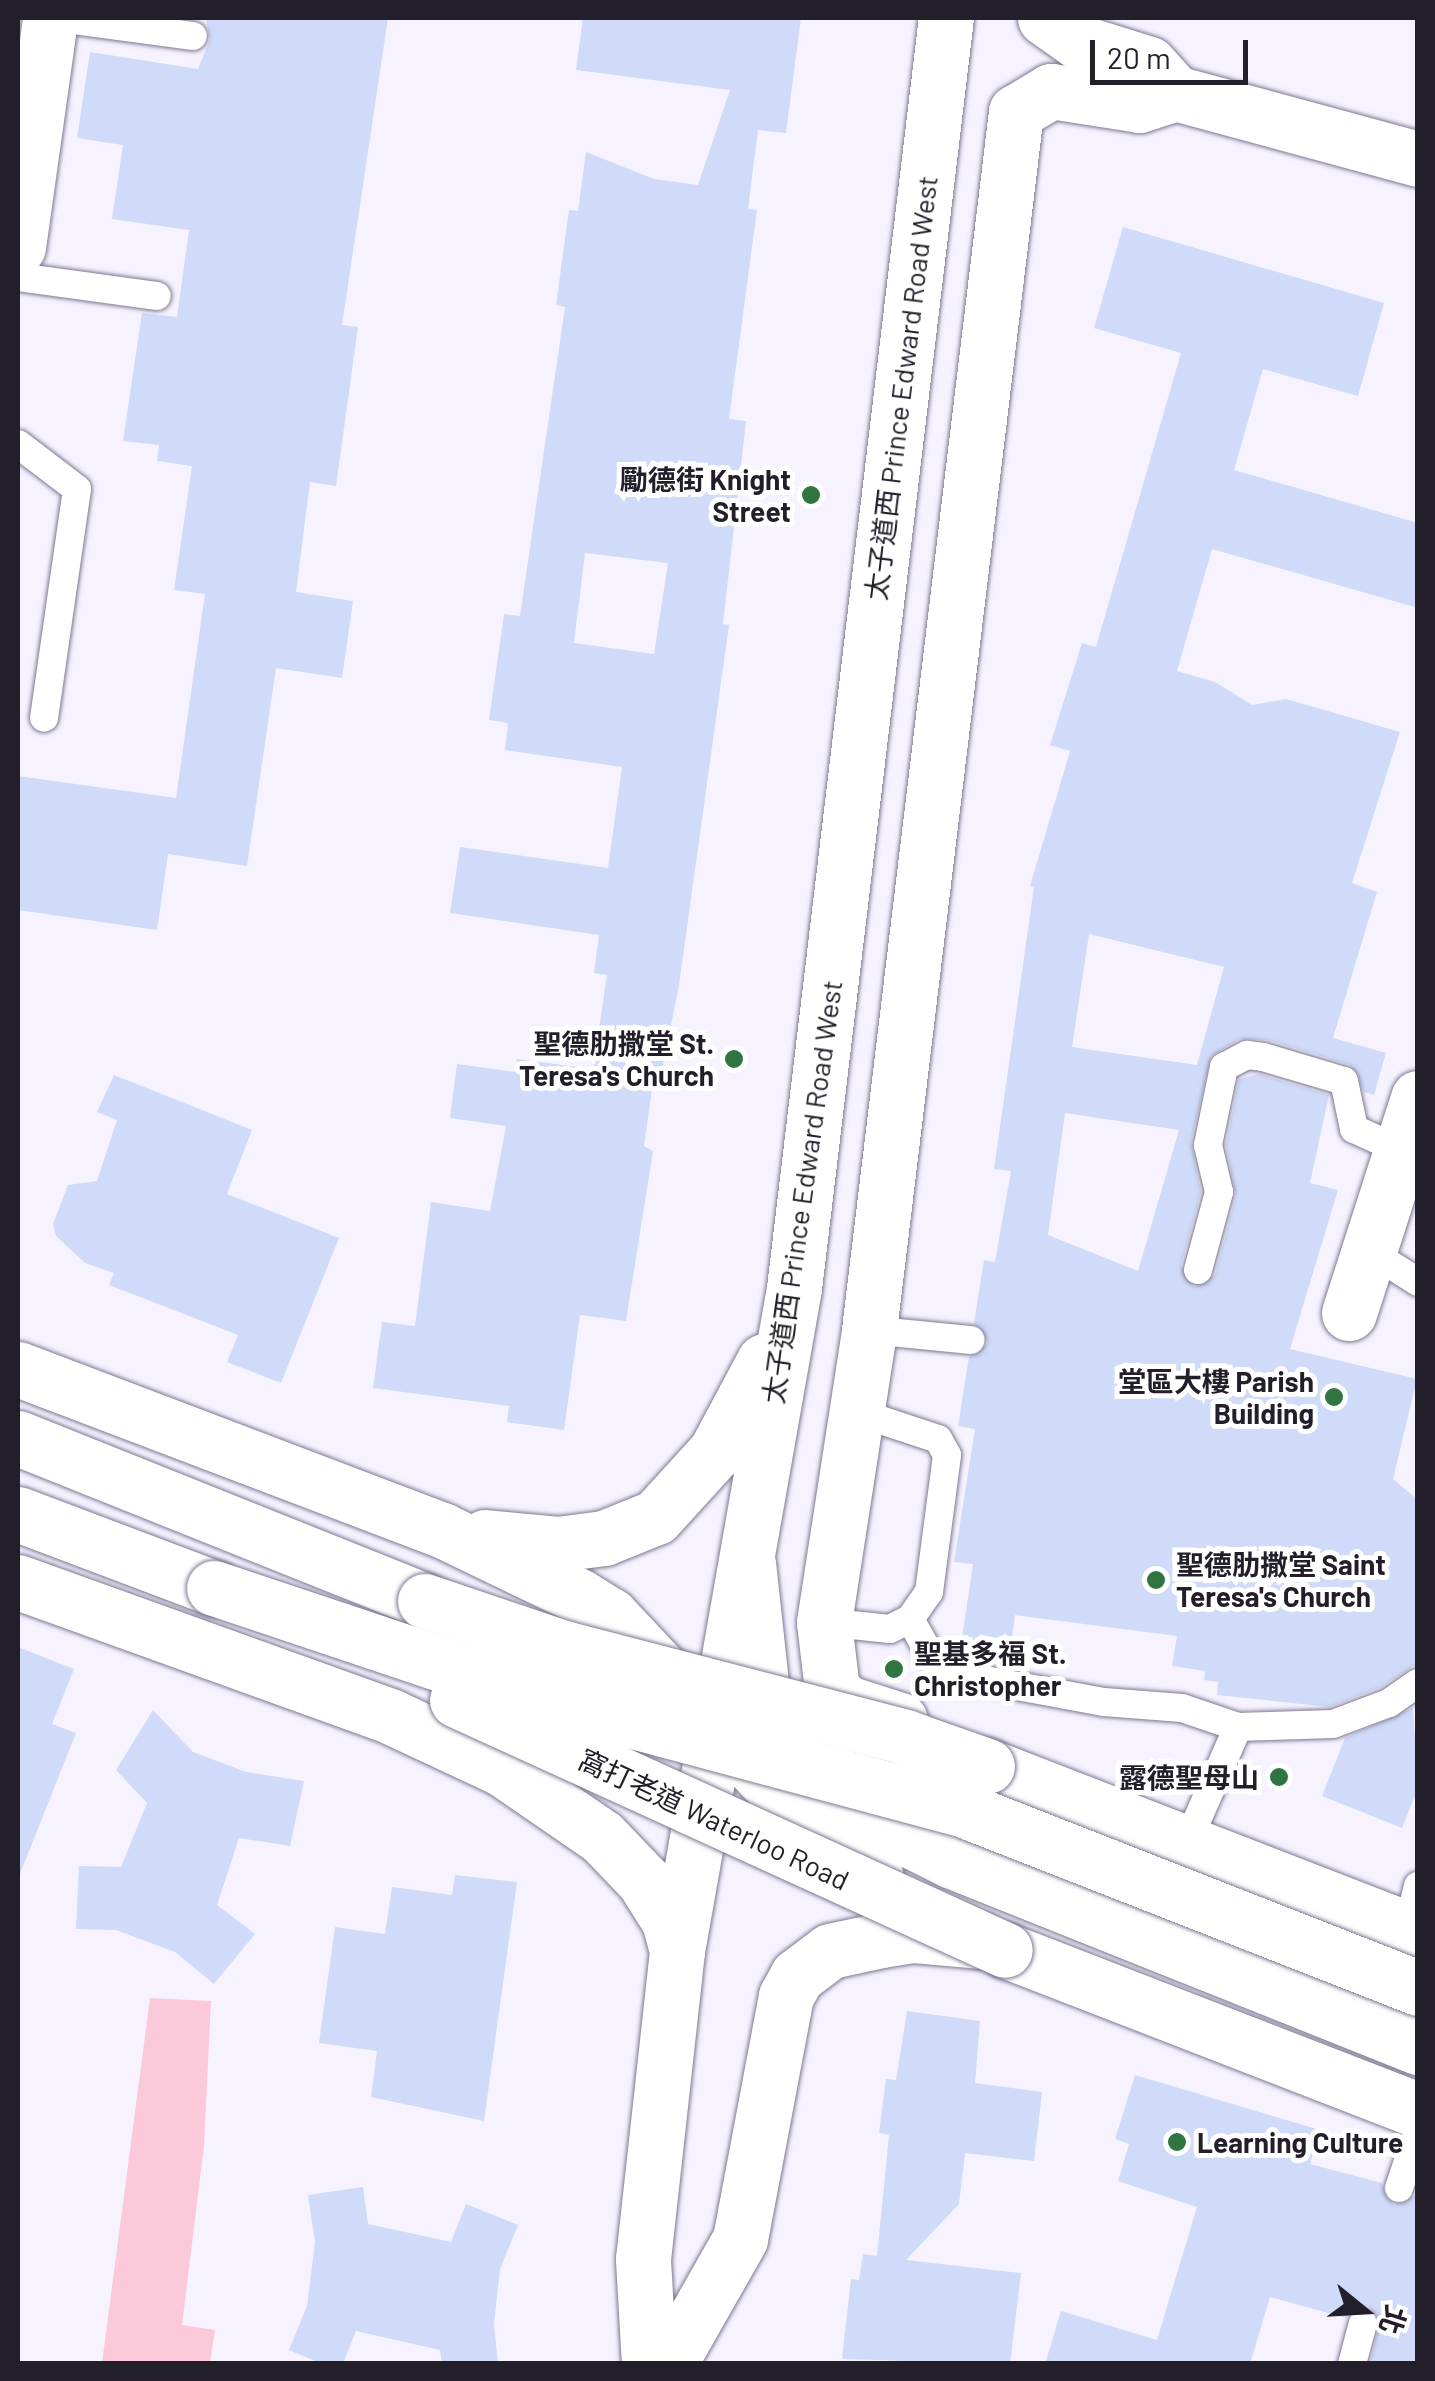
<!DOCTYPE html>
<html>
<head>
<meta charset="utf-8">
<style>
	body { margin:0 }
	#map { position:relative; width:1435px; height:2381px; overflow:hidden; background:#f6f3ff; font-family:Barlow,"Noto Sans TC",sans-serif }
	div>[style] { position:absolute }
	.green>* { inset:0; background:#fbc9d9 }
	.building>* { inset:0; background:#cfdbf8 }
	.roads { filter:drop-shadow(0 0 2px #7e7792) drop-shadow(0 0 2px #7e7792) }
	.lane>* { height:28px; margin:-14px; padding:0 14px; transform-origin:14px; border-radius:14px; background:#fff }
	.street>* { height:55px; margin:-27.5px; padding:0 27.5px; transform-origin:27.5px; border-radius:27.5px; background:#fff }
	.secondary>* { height:55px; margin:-27.5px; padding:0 27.5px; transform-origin:27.5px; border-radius:27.5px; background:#fff }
	.primary>* { height:55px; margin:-27.5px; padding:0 27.5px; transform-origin:27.5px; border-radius:27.5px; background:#fff }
	.highway>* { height:55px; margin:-27.5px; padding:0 27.5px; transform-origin:27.5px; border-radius:27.5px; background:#fff }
	.bridges { filter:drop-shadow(0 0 2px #7e7792) drop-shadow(0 0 2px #7e7792) }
	.highway-bridge>* { height:55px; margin:-27.5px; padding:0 27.5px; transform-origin:27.5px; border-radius:27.5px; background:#fff }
	.dots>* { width:28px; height:28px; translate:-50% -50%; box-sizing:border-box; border:5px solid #fff; border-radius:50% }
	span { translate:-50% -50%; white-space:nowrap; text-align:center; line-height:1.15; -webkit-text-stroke:10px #fff; paint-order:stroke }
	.street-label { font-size:28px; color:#221f2a }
	.poi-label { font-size:28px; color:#221f2a; font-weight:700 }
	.right { translate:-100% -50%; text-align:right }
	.left { translate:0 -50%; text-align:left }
	.frame { position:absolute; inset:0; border:20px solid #221f2a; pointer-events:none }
	.north { position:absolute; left:1315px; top:2261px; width:100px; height:100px; -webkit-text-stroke:8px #fff; paint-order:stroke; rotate:108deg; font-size:28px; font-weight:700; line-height:40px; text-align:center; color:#221f2a }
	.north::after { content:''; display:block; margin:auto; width:35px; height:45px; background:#221f2a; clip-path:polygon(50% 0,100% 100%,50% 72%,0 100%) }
	.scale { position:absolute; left:1090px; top:40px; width:158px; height:45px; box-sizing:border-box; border:5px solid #221f2a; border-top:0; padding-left:12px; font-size:30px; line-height:35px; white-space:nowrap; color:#221f2a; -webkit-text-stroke:8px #fff; paint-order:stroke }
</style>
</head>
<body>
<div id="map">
	<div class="green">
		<i style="clip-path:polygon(150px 1998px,211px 2001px,204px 2146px,182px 2325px,215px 2330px,210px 2363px,102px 2363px)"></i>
	</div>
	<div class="building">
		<i style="clip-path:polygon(206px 18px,388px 18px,342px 325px,358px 327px,336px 486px,310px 482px,296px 592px,353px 601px,342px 678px,276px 668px,247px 866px,168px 854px,157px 930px,18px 910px,18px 776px,176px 798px,205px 594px,174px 590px,192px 466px,157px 461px,159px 445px,123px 441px,142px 313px,177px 317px,189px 230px,112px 219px,123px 145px,77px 138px,90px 52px,198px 69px,210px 39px)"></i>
		<i style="clip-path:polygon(evenodd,583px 18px,801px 18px,786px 133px,758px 130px,748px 209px,757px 210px,729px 419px,746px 421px,723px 624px,729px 625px,679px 985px,661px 1075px,654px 1075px,644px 1146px,653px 1151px,626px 1321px,580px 1315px,564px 1430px,507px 1422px,509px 1406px,373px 1388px,382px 1322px,415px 1326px,431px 1202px,490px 1211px,506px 1126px,450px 1118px,457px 1064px,515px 1072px,517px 1059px,593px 1069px,607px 975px,594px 973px,599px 935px,450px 913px,460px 847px,608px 868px,622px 767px,505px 750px,508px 723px,489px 720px,504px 614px,520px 616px,565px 307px,556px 305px,569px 210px,578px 211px,586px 152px,654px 179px,698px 185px,730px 90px,576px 70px,583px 18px,585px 553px,668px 563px,654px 654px,574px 643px,585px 553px)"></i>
		<i style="clip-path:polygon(evenodd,1123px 227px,1384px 303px,1358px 396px,1263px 369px,1234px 470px,1418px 523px,1418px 608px,1212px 549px,1177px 671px,1215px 682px,1252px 705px,1286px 699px,1400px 732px,1352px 883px,1377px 892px,1333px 1038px,1386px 1053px,1374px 1095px,1364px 1092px,1350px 1065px,1268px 1040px,1240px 1039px,1211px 1056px,1191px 1142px,1201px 1192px,1181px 1266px,1194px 1287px,1215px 1275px,1236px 1196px,1226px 1145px,1239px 1079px,1259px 1074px,1329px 1095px,1310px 1183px,1338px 1190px,1290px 1349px,1417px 1379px,1393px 1479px,1418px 1500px,1418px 1663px,1381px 1687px,1330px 1707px,1217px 1695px,1218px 1682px,1204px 1680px,1205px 1671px,1172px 1666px,1177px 1636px,1015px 1615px,1010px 1652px,961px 1645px,973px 1564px,954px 1562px,975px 1429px,958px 1426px,969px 1357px,988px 1343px,974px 1323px,984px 1260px,995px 1262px,1011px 1171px,994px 1169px,1034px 887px,1030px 886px,1070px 751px,1050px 745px,1082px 643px,1096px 647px,1181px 353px,1094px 328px,1123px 227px,1089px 934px,1224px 967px,1197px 1065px,1072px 1047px,1089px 934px,1123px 227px,1065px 1113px,1179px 1130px,1138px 1271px,1048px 1235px,1065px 1113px)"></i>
		<i style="clip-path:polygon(114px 1075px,252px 1130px,227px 1194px,339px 1238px,281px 1383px,227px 1362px,238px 1335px,109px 1285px,114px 1273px,85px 1263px,56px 1236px,53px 1224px,68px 1185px,97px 1181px,117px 1120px,97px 1112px)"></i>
		<i style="clip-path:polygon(18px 1647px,74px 1669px,52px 1724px,76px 1733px,20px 1874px)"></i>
		<i style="clip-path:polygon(1413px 1708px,1418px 1788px,1402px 1828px,1322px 1796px,1345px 1738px)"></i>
		<i style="clip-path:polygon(153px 1710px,193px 1752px,246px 1772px,304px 1781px,290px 1846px,239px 1838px,217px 1905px,255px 1934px,214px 1984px,175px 1952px,116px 1930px,76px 1929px,79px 1866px,121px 1867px,147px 1803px,116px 1770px)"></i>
		<i style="clip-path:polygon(455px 1875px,517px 1882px,484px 2121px,371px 2097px,377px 2051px,319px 2043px,335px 1927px,385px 1934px,392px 1887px,452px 1895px)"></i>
		<i style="clip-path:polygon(907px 2011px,980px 2021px,975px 2083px,1042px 2092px,1034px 2161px,965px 2153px,959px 2204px,906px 2260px,1021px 2273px,1010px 2364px,842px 2359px,851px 2279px,859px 2280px,863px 2254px,877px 2256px,889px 2135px,879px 2133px,886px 2079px,896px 2080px)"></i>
		<i style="clip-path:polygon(1135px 2075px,1320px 2130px,1310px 2164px,1382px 2183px,1394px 2205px,1418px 2194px,1418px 2364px,1370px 2364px,1380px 2319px,1368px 2306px,1358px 2306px,1346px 2318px,1270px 2297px,1250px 2364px,1045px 2364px,1061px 2311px,1157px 2340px,1197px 2207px,1118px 2181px,1129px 2144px,1115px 2139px)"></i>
		<i style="clip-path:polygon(363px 2187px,368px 2224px,451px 2242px,466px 2204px,518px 2225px,500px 2269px,494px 2324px,498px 2364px,442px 2364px,440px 2350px,356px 2331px,343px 2364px,322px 2364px,289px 2350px,307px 2306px,315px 2242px,308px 2195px)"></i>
	</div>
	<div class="roads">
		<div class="lane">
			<i style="left:58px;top:18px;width:136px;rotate:7.6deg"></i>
			<i style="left:18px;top:277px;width:140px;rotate:7.8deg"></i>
			<i style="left:18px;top:444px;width:74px;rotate:37.3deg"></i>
			<i style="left:77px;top:489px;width:231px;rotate:98.2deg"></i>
			<i style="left:1369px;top:1251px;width:58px;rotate:32.3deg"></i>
			<i style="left:1198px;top:1270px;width:81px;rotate:-74.9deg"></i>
			<i style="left:1219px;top:1192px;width:48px;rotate:-103.2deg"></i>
			<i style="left:1208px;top:1145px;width:80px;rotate:-78.4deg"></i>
			<i style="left:1224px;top:1067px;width:26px;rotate:-28deg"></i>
			<i style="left:1247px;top:1055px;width:16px;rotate:7deg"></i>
			<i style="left:1263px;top:1057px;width:84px;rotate:16.5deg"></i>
			<i style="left:1344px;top:1081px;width:49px;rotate:78.2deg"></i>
			<i style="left:1354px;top:1129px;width:54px;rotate:24.2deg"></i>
			<i style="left:869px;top:1330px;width:102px;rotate:5.6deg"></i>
			<i style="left:910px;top:1619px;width:55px;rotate:60.6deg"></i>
			<i style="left:937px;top:1667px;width:22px;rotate:21deg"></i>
			<i style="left:958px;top:1675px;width:148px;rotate:10.5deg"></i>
			<i style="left:1104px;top:1702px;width:78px;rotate:4.4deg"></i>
			<i style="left:1182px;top:1708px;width:59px;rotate:18.7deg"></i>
			<i style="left:1238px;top:1727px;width:95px;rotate:-1.8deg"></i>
			<i style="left:1333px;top:1724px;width:60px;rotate:-20.6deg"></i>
			<i style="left:1389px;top:1703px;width:35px;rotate:-35deg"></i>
			<i style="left:824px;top:1622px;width:66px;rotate:6.1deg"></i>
			<i style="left:890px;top:1629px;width:22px;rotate:-27deg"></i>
			<i style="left:910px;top:1619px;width:33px;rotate:-55deg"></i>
			<i style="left:929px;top:1592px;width:138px;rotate:-82.5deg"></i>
			<i style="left:947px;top:1455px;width:18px;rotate:-119deg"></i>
			<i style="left:938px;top:1439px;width:85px;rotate:-161.6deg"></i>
			<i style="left:1193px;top:1829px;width:111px;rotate:-66.2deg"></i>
			<i style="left:1411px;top:1914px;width:29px;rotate:-76deg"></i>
			<i style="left:1399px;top:2188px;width:59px;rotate:-71.3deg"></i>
			<i style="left:1352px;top:2364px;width:42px;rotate:-75deg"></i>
		</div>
		<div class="street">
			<i style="left:18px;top:247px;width:231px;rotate:-82deg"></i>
			<i style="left:1349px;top:1313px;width:226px;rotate:-72.2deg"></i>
			<i style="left:900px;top:1720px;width:56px;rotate:-162.2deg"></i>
			<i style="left:847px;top:1703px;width:20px;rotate:-139deg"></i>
			<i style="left:832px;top:1690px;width:68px;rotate:-96.7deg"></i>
			<i style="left:824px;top:1622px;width:295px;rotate:-81.2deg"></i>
			<i style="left:869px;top:1330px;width:1227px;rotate:-83.12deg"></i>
		</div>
		<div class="secondary">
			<i style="left:1045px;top:18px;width:42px;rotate:35.2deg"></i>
			<i style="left:1079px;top:42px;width:73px;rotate:17.4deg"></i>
			<i style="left:1149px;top:64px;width:39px;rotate:48deg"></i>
			<i style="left:1175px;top:93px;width:252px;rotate:15.2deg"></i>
			<i style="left:1016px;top:112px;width:41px;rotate:-31deg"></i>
			<i style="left:1051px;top:91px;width:89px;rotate:9deg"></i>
			<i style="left:1139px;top:105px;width:38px;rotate:-18deg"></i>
		</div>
		<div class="primary">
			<i style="left:18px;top:1369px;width:454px;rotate:20.8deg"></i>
			<i style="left:442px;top:1530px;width:152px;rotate:25.7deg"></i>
			<i style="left:579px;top:1596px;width:38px;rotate:32deg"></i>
			<i style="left:611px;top:1616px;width:312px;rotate:46.7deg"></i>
			<i style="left:825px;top:1843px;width:61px;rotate:33.7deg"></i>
			<i style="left:485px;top:1537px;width:73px;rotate:5.5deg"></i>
			<i style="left:558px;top:1544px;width:46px;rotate:-7.4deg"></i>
			<i style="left:604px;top:1538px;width:56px;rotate:-22deg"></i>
			<i style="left:656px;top:1517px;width:89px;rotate:-47.7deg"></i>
			<i style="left:716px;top:1451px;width:102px;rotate:-61.9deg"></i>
			<i style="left:18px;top:1582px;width:398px;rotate:19.8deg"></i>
			<i style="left:392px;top:1717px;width:123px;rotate:25.1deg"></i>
			<i style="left:503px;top:1769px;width:120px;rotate:34.5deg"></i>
			<i style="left:602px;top:1837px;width:61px;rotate:46.3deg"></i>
			<i style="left:644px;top:1881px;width:47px;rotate:58deg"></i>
			<i style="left:669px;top:1921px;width:31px;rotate:75deg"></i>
			<i style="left:649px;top:2364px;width:105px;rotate:-93.3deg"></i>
			<i style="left:643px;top:2259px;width:310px;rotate:-83.7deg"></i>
			<i style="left:677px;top:1951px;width:673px;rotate:-79.99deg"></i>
			<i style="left:794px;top:1288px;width:1279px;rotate:-83.18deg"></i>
			<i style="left:669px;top:2364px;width:144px;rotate:-60.4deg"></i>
			<i style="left:740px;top:2239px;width:247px;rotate:-79.3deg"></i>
			<i style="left:786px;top:1996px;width:23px;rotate:-61deg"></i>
			<i style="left:797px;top:1976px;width:41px;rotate:-37.1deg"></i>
			<i style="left:830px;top:1951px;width:52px;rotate:-12.2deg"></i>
			<i style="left:881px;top:1940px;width:33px;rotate:-9deg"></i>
			<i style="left:914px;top:1935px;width:66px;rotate:5.2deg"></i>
		</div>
		<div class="highway">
			<i style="left:18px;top:1438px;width:438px;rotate:21.8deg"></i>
			<i style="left:18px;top:1514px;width:210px;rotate:20.7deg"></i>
			<i style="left:748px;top:1563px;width:139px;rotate:83.8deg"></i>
			<i style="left:763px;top:1701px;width:65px;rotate:61.5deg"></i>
			<i style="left:794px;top:1758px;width:64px;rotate:46.3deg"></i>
			<i style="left:838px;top:1804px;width:127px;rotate:26.6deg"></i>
			<i style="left:952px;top:1861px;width:502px;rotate:21.76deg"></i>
			<i style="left:987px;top:1766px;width:462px;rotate:21.2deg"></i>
			<i style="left:1005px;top:1950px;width:443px;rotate:21.2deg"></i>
		</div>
	</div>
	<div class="bridges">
		<div class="highway-bridge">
			<i style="left:214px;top:1588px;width:328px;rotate:18.5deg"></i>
			<i style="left:525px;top:1692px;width:449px;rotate:15deg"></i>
			<i style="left:959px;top:1808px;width:493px;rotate:21.4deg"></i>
			<i style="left:425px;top:1601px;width:147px;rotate:18.7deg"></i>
			<i style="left:564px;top:1648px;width:352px;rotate:14.6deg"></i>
			<i style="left:905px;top:1737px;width:87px;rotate:19.5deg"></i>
			<i style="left:457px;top:1700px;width:602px;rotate:24.52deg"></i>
		</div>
	</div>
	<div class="dots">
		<i style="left:811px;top:495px;background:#2e7541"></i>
		<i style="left:734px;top:1059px;background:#2e7541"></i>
		<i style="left:1334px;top:1397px;background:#2e7541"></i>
		<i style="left:1156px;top:1580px;background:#2e7541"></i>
		<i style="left:894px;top:1669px;background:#2e7541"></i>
		<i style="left:1279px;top:1777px;background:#2e7541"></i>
		<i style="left:1177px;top:2142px;background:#2e7541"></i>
	</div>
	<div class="street-label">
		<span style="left:901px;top:388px;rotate:-83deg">太子道西 Prince Edward Road West</span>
		<span style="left:802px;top:1192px;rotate:-82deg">太子道西 Prince Edward Road West</span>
		<span style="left:714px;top:1819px;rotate:25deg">窩打老道 Waterloo Road</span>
	</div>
	<div class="poi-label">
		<span class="right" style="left:791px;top:495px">勵德街 Knight<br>Street</span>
		<span class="right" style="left:714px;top:1059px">聖德肋撒堂 St.<br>Teresa's Church</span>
		<span class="right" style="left:1314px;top:1397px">堂區大樓 Parish<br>Building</span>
		<span class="left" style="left:1176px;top:1580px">聖德肋撒堂 Saint<br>Teresa's Church</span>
		<span class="left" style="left:914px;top:1669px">聖基多福 St.<br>Christopher</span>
		<span class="right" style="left:1259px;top:1777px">露德聖母山</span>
		<span class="left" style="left:1197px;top:2142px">Learning Culture</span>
	</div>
	<div class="frame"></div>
	<div class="north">北</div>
	<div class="scale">20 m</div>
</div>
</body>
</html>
